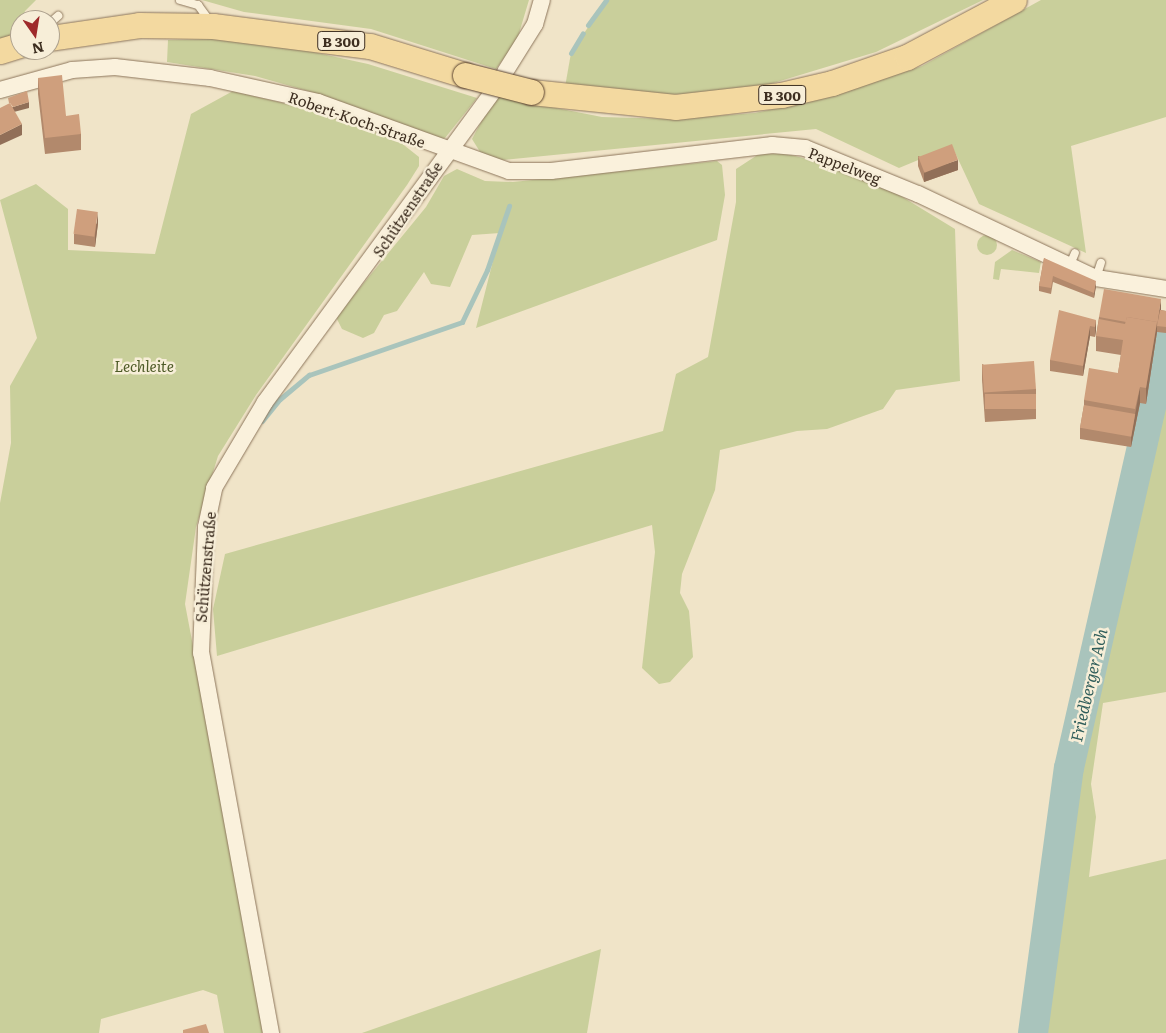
<!DOCTYPE html>
<html>
<head>
<meta charset="utf-8">
<style>
	body { margin:0 }
	#map { position:relative; width:1166px; height:1033px; overflow:hidden; background:#f0e4c8; font-family:Literata,serif }
	div>[style] { position:absolute }
	.green>* { inset:0; background:#c9cf9b }
	.round { border-radius:50% }
	.stream>* { height:5px; margin:-2.5px; padding:0 2.5px; transform-origin:2.5px; border-radius:2.5px; background:#a9c4bc }
	.river>* { height:30px; margin:-15px; padding:0 15px; transform-origin:15px; border-radius:15px; background:#a9c4bc }
	.roads { filter:drop-shadow(0 0 1px #8d765c) drop-shadow(0 0 1px #8d765c) }
	.service>* { height:8px; margin:-4px; padding:0 4px; transform-origin:4px; border-radius:4px; background:#faf1dc }
	.minor>* { height:16px; margin:-8px; padding:0 8px; transform-origin:8px; border-radius:8px; background:#faf1dc }
	.primary>* { height:25px; margin:-12.5px; padding:0 12.5px; transform-origin:12.5px; border-radius:12.5px; background:#f3d9a0 }
	.bridges { filter:drop-shadow(0 0 1px #5b4430) drop-shadow(0 0 1px #5b4430) }
	.primary-bridge>* { height:25px; margin:-12.5px; padding:0 12.5px; transform-origin:12.5px; border-radius:12.5px; background:#f3d9a0 }
	.wall>* { inset:0; background:#b2896c }
	.shaded-wall>* { inset:0; background:#916f58 }
	.building>* { inset:0; background:#cf9f7d; transform-origin:0 0 }
	span { translate:-50% -50%; white-space:nowrap; text-align:center; line-height:1.15; -webkit-text-stroke:5px #f7eed8; paint-order:stroke }
	.shield-label span { padding:1px 4px; background:#f7eed8; border:1px solid; border-radius:4px; -webkit-text-stroke-width:0 }
	.shield-label { font-size:14px; color:#3d2e20; font-weight:700 }
	.street-label { font-size:15px; color:#3d2e20 }
	.park-label { font-size:15px; color:#4d5a26; font-style:italic }
	.water-label { font-size:16px; color:#2f5d5a; font-style:italic }
	.north { position:absolute; left:10px; top:10px; width:50px; height:50px; box-sizing:border-box; background:#f7eed8; border:1px solid #ada18e; border-radius:50%; rotate:167deg; font-size:14px; font-weight:700; line-height:20px; text-align:center; color:#3d2e20 }
	.north::after { content:''; display:block; margin:auto; width:18px; height:22px; background:#9e2a2b; clip-path:polygon(50% 0,100% 100%,50% 72%,0 100%) }
</style>
</head>
<body>
<div id="map">
	<div class="green">
		<i style="clip-path:polygon(0 0,36px 0,25px 11px,17px 36px,0 41px)"></i>
		<i style="clip-path:polygon(202px 0,529px 0,517px 40px,496px 69px,371px 29px,244px 12px)"></i>
		<i style="clip-path:polygon(606px 0,983px 0,876px 52px,754px 89px,671px 95px,565px 87px,571px 53px)"></i>
		<i style="clip-path:polygon(1041px 0,1166px 0,1166px 117px,1071px 146px,1086px 253px,979px 204px,952px 146px,899px 168px,816px 129px,502px 160px,482px 155px,472px 139px,495px 96px,602px 117px,672px 119px,755px 113px,836px 95px,922px 66px)"></i>
		<i style="clip-path:polygon(211px 39px,290px 47px,368px 64px,477px 98px,445px 138px,437px 140px,315px 93px,255px 76px,167px 62px,168px 40px)"></i>
		<i style="clip-path:polygon(233px 91px,316px 111px,400px 142px,419px 157px,419px 166px,407px 185px,256px 395px,218px 456px,196px 527px,185px 604px,267px 1033px,224px 1033px,217px 995px,203px 990px,101px 1019px,99px 1033px,0 1033px,0 503px,11px 443px,10px 386px,37px 338px,0 200px,36px 184px,68px 209px,68px 250px,155px 254px,191px 114px)"></i>
		<i style="clip-path:polygon(783px 153px,831px 165px,891px 190px,955px 229px,960px 381px,896px 390px,883px 409px,827px 429px,797px 431px,720px 450px,715px 490px,682px 574px,680px 593px,689px 611px,693px 657px,670px 682px,659px 684px,642px 668px,655px 552px,652px 525px,217px 656px,213px 609px,225px 554px,663px 431px,676px 374px,708px 357px,736px 202px,736px 169px,759px 154px)"></i>
		<i style="clip-path:polygon(717px 161px,722px 165px,725px 195px,717px 240px,476px 328px,500px 233px,472px 235px,450px 287px,431px 284px,424px 272px,397px 311px,384px 315px,374px 333px,363px 338px,342px 329px,336px 317px,426px 207px,444px 176px,457px 169px,485px 181px,513px 182px)"></i>
		<i class="round" style="left:977px;top:235px;width:20px;height:20px"></i>
		<i style="clip-path:polygon(1012px 250px,1041px 262px,1039px 273px,1001px 269px,999px 280px,993px 279px,995px 262px)"></i>
		<i style="clip-path:polygon(1166px 360px,1166px 692px,1103px 703px,1091px 784px,1096px 817px,1089px 877px,1166px 859px,1166px 1033px,1019px 1033px,1036px 987px,1064px 742px,1125px 482px,1159px 361px)"></i>
		<i style="clip-path:polygon(601px 949px,587px 1033px,362px 1033px)"></i>
	</div>
	<div class="stream">
		<i style="left:588px;top:25px;width:31px;rotate:-54deg"></i>
		<i style="left:571px;top:53px;width:23px;rotate:-59deg"></i>
		<i style="left:262px;top:421px;width:28px;rotate:-51deg"></i>
		<i style="left:280px;top:399px;width:38px;rotate:-40deg"></i>
		<i style="left:309px;top:375px;width:162px;rotate:-19.1deg"></i>
		<i style="left:462px;top:322px;width:58px;rotate:-64.3deg"></i>
		<i style="left:487px;top:270px;width:68px;rotate:-71deg"></i>
	</div>
	<div class="river">
		<i style="left:1033px;top:1033px;width:267px;rotate:-82.3deg"></i>
		<i style="left:1069px;top:768px;width:437px;rotate:-77.2deg"></i>
	</div>
	<div class="roads">
		<div class="service">
			<i style="left:180px;top:0;width:19px;rotate:16deg"></i>
			<i style="left:198px;top:5px;width:19px;rotate:54deg"></i>
			<i style="left:50px;top:23px;width:11px;rotate:-41deg"></i>
			<i style="left:1069px;top:267px;width:15px;rotate:-67deg"></i>
			<i style="left:1096px;top:278px;width:16px;rotate:-72deg"></i>
		</div>
		<div class="minor">
			<i style="left:505px;top:72px;width:57px;rotate:-58deg"></i>
			<i style="left:535px;top:24px;width:25px;rotate:-74deg"></i>
			<i style="left:0;top:90px;width:75px;rotate:-15.5deg"></i>
			<i style="left:72px;top:70px;width:43px;rotate:-4deg"></i>
			<i style="left:115px;top:67px;width:96px;rotate:6.6deg"></i>
			<i style="left:210px;top:78px;width:111px;rotate:12.5deg"></i>
			<i style="left:318px;top:102px;width:203px;rotate:19.9deg"></i>
			<i style="left:509px;top:171px;width:42px"></i>
			<i style="left:551px;top:171px;width:223px;rotate:-6.7deg"></i>
			<i style="left:772px;top:145px;width:33px;rotate:5deg"></i>
			<i style="left:805px;top:148px;width:122px;rotate:22.2deg"></i>
			<i style="left:918px;top:194px;width:197px;rotate:25.3deg"></i>
			<i style="left:1096px;top:278px;width:71px;rotate:8.9deg"></i>
			<i style="left:271px;top:1033px;width:386px;rotate:-100.4deg"></i>
			<i style="left:201px;top:653px;width:126px;rotate:-87.7deg"></i>
			<i style="left:206px;top:527px;width:40px;rotate:-78deg"></i>
			<i style="left:214px;top:488px;width:100px;rotate:-59.3deg"></i>
			<i style="left:265px;top:402px;width:382px;rotate:-53.7deg"></i>
		</div>
		<div class="primary">
			<i style="left:50px;top:38px;width:90px;rotate:-8.3deg"></i>
			<i style="left:139px;top:25px;width:74px;rotate:0.8deg"></i>
			<i style="left:213px;top:26px;width:158px;rotate:7.3deg"></i>
			<i style="left:370px;top:46px;width:99px;rotate:17deg"></i>
			<i style="left:0;top:51px;width:21px;rotate:-17deg"></i>
			<i style="left:531px;top:92px;width:145px;rotate:5.9deg"></i>
			<i style="left:675px;top:107px;width:107px;rotate:-6.5deg"></i>
			<i style="left:781px;top:95px;width:52px;rotate:-13.2deg"></i>
			<i style="left:832px;top:83px;width:79px;rotate:-19.1deg"></i>
			<i style="left:907px;top:57px;width:121px;rotate:-28deg"></i>
		</div>
	</div>
	<div class="bridges">
		<div class="primary-bridge">
			<i style="left:465px;top:75px;width:68px;rotate:14.4deg"></i>
		</div>
	</div>
	<div class="wall">
		<i style="clip-path:polygon(38px 78px,66px 116px,81px 134px,81px 150px,45px 154px,38px 94px)"></i>
		<i style="clip-path:polygon(918px 156px,958px 170px,924px 182px,918px 166px)"></i>
		<i style="clip-path:polygon(98px 223px,95px 247px,74px 244px,74px 234px)"></i>
		<i style="clip-path:polygon(1044px 258px,1096px 286px,1094px 298px,1053px 282px,1051px 294px,1039px 291px,1039px 286px)"></i>
		<i style="clip-path:polygon(1161px 310px,1166px 311px,1166px 333px,1157px 332px,1146px 404px,1140px 403px,1131px 447px,1080px 439px,1080px 428px,1084px 405px,1084px 400px,1118px 373px,1121px 355px,1096px 351px,1096px 336px,1099px 317px)"></i>
		<i style="clip-path:polygon(1096px 320px,1096px 330px,1095px 337px,1090px 336px,1083px 376px,1050px 371px,1050px 360px)"></i>
		<i style="clip-path:polygon(982px 364px,1036px 389px,1036px 419px,985px 422px,982px 380px)"></i>
	</div>
	<div class="shaded-wall">
		<i style="clip-path:polygon(29px 102px,29px 108px,10px 113px,10px 108px)"></i>
		<i style="clip-path:polygon(22px 124px,22px 135px,0 145px,0 135px)"></i>
		<i style="clip-path:polygon(958px 160px,958px 170px,924px 182px,924px 171px)"></i>
		<i style="clip-path:polygon(98px 212px,98px 223px,95px 247px,95px 236px)"></i>
		<i style="clip-path:polygon(1096px 281px,1096px 286px,1094px 298px,1094px 293px)"></i>
		<i style="clip-path:polygon(1161px 299px,1161px 310px,1157px 326px,1157px 332px,1146px 404px,1146px 388px)"></i>
		<i style="clip-path:polygon(1096px 320px,1096px 330px,1095px 337px,1095px 327px)"></i>
		<i style="clip-path:polygon(1090px 326px,1090px 336px,1083px 376px,1083px 366px)"></i>
		<i style="clip-path:polygon(1140px 387px,1140px 403px,1131px 447px,1131px 437px)"></i>
	</div>
	<div class="building">
		<i style="clip-path:polygon(62px 75px,66px 116px,79px 114px,81px 134px,45px 138px,38px 78px)"></i>
		<i style="clip-path:polygon(27px 91px,29px 102px,13px 107px,10px 103px,9px 103px,8px 98px)"></i>
		<i style="clip-path:polygon(10px 103px,22px 124px,0 135px,0 108px)"></i>
		<i style="left:952px;top:144px;width:17px;height:36px;rotate:69deg"></i>
		<i style="left:77px;top:209px;width:21px;height:25px;rotate:8deg"></i>
		<i style="clip-path:polygon(1044px 258px,1096px 281px,1094px 293px,1053px 276px,1051px 288px,1039px 286px)"></i>
		<i style="clip-path:polygon(1104px 289px,1161px 299px,1157px 327px,1157px 322px,1127px 317px,1126px 322px,1099px 317px)"></i>
		<i style="clip-path:polygon(1059px 310px,1096px 320px,1095px 327px,1090px 326px,1083px 366px,1050px 360px)"></i>
		<i style="clip-path:polygon(1160px 310px,1166px 311px,1166px 327px,1157px 326px)"></i>
		<i style="clip-path:polygon(1127px 317px,1157px 322px,1146px 388px,1140px 387px,1135px 409px,1084px 400px,1089px 368px,1118px 373px,1123px 340px,1096px 336px,1099px 319px,1125px 324px)"></i>
		<i style="left:1034px;top:361px;width:28px;height:52px;rotate:86deg"></i>
		<i style="left:1036px;top:394px;width:15px;height:51px;rotate:90deg"></i>
		<i style="left:1084px;top:405px;width:52px;height:23px;rotate:10deg"></i>
		<i style="clip-path:polygon(206px 1024px,209px 1033px,183px 1033px,183px 1030px)"></i>
	</div>
	<div class="shield-label">
		<span style="left:341px;top:41px">B 300</span>
		<span style="left:782px;top:95px">B 300</span>
	</div>
	<div class="street-label">
		<span style="left:357px;top:119px;rotate:19deg">Robert-Koch-Straße</span>
		<span style="left:845px;top:165px;rotate:21deg">Pappelweg</span>
		<span style="left:407px;top:209px;rotate:-56deg">Schützenstraße</span>
		<span style="left:205px;top:567px;rotate:-85deg">Schützenstraße</span>
	</div>
	<div class="park-label">
		<span style="left:144px;top:366px">Lechleite</span>
	</div>
	<div class="water-label">
		<span style="left:1088px;top:685px;rotate:-77deg">Friedberger Ach</span>
	</div>
	<div class="north">N</div>
</div>
</body>
</html>
